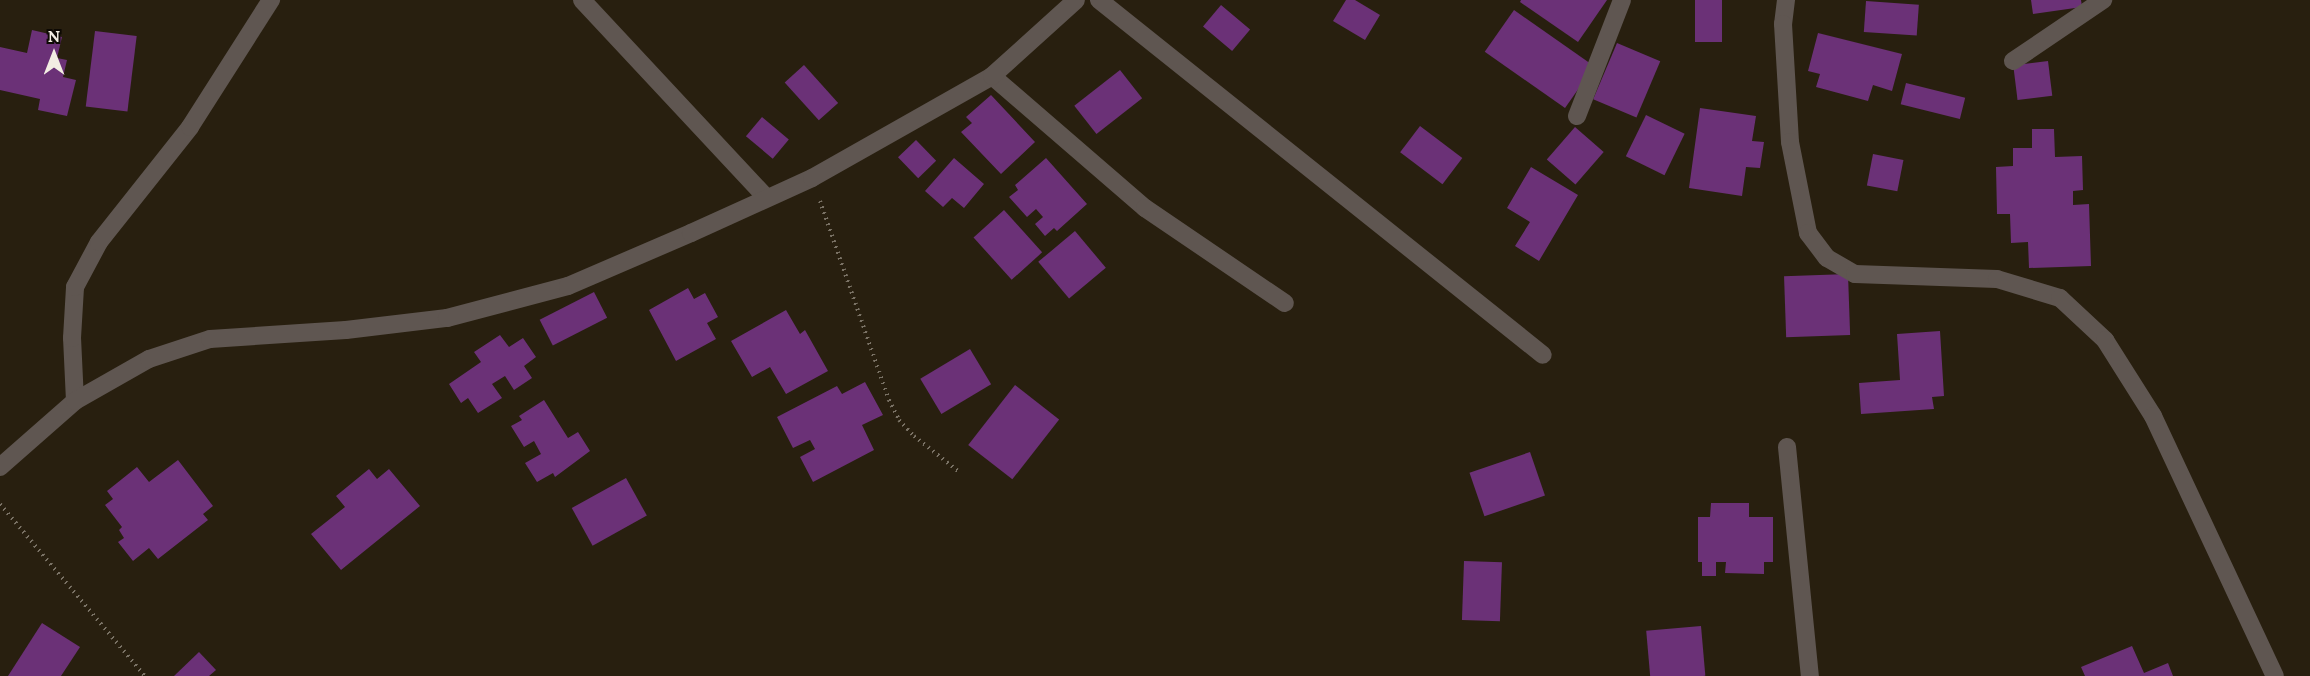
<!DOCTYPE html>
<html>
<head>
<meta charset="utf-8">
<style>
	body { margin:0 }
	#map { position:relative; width:2310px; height:676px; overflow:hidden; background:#281f0f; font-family:Lora,serif }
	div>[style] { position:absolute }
	.building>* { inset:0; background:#6b3177; transform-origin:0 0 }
	.path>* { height:4px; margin-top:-2px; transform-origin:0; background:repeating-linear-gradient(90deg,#7a7265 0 1.5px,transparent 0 6px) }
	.street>* { height:18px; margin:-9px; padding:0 9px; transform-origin:9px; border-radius:9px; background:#5f5651 }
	span { translate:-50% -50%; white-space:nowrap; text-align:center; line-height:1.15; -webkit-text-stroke:4.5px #0d0904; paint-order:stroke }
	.north { position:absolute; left:24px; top:24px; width:60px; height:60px; -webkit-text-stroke:4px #0d0904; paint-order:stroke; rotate:0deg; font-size:16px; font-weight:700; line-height:24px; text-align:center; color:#f3ede3 }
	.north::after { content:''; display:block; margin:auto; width:21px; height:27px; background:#f3ede3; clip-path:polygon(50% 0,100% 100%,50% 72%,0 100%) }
</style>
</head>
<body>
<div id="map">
	<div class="building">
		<i style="clip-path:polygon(1346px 0,1355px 0,1380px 15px,1365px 40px,1333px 21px)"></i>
		<i style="clip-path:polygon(1521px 0,1607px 0,1578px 42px,1520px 2px)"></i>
		<i style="left:1695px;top:0;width:27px;height:42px"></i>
		<i style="clip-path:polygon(2031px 0,2081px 0,2082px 7px,2033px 14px)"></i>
		<i style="left:1866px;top:1px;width:53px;height:31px;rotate:4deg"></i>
		<i style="left:1221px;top:5px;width:38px;height:28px;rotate:40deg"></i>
		<i style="left:1514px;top:10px;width:98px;height:51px;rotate:35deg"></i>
		<i style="clip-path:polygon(32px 30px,62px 37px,57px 58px,67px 60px,63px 77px,76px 80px,67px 116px,38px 110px,40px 99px,0 90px,0 47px,27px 53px)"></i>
		<i style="left:95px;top:31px;width:42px;height:76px;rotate:7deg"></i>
		<i style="clip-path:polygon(1818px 33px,1902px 54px,1892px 91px,1873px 85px,1868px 101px,1816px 87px,1820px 74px,1808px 71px)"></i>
		<i style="left:1617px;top:43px;width:47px;height:61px;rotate:23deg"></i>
		<i style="left:2048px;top:61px;width:35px;height:35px;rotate:83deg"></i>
		<i style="left:804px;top:65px;width:51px;height:26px;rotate:48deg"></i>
		<i style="left:1120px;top:70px;width:36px;height:58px;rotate:52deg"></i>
		<i style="left:1906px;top:83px;width:61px;height:22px;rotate:14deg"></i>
		<i style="clip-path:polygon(991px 95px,1035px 142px,1001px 174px,961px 132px,972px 123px,966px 117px)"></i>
		<i style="clip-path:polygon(1700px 108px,1756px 116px,1752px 141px,1764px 142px,1760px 168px,1746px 167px,1742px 196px,1689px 188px)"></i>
		<i style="left:1646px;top:115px;width:43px;height:46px;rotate:26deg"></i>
		<i style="left:762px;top:117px;width:35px;height:25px;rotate:40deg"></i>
		<i style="left:1420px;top:126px;width:53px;height:33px;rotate:37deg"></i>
		<i style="left:1575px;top:127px;width:38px;height:43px;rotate:41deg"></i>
		<i style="clip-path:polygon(2032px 129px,2054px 129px,2055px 157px,2082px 156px,2083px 190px,2073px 191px,2073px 205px,2089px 204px,2091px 266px,2029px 268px,2028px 242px,2011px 243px,2010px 214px,1997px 214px,1996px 167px,2013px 166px,2013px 148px,2032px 148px)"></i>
		<i style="left:916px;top:140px;width:29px;height:25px;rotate:46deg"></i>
		<i style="left:1873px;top:154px;width:31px;height:32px;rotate:11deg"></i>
		<i style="clip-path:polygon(954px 158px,984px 184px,964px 208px,952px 198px,943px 207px,925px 191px)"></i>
		<i style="clip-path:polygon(1046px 158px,1087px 204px,1057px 231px,1054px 228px,1045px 236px,1035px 224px,1043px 217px,1036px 209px,1027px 217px,1009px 197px,1018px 190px,1015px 185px)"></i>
		<i style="clip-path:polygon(1531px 167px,1578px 195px,1539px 261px,1515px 246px,1530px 222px,1507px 208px)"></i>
		<i style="left:1004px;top:210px;width:57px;height:41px;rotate:48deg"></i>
		<i style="left:1075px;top:231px;width:48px;height:48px;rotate:50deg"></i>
		<i style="left:1848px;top:274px;width:61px;height:64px;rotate:88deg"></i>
		<i style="clip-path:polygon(688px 288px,694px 299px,705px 293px,718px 317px,707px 323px,716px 339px,676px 361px,649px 310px)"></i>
		<i style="left:594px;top:292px;width:29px;height:61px;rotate:63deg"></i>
		<i style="clip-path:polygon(786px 310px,800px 334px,805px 330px,828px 371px,786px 394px,770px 367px,752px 377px,731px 341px)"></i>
		<i style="clip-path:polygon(1940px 331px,1944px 396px,1932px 397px,1934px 409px,1861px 414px,1859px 383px,1900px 380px,1897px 334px)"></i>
		<i style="clip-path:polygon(500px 335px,509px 347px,523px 338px,536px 357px,524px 366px,532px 378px,514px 390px,505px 376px,492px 384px,502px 398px,478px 413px,468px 398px,461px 403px,449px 384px,481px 362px,474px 352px)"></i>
		<i style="left:970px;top:349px;width:41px;height:58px;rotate:59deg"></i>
		<i style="clip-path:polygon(865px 382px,883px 415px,862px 425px,874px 450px,813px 482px,800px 457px,815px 449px,810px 440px,793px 448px,777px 417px,837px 386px,842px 394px)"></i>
		<i style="left:1015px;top:385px;width:56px;height:76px;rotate:38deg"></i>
		<i style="clip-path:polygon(544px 400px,568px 438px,578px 432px,590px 451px,555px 477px,553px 473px,537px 482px,525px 463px,541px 454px,534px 441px,524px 447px,511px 426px,522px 420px,519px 416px)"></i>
		<i style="left:1530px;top:452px;width:46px;height:64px;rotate:71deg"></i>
		<i style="clip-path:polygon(178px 460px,213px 506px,203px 514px,208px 520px,158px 559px,149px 548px,133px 561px,118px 542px,124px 538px,119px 530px,122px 527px,105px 505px,113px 499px,107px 491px,137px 467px,149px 482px)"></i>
		<i style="clip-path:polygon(369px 469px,377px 479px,389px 469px,420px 506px,341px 570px,311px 534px,345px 507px,336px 496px)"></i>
		<i style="left:626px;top:478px;width:43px;height:62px;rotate:61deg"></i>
		<i style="clip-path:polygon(1711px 503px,1749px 503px,1749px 517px,1773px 517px,1773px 562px,1764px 562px,1764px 574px,1725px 573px,1726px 562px,1716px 562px,1716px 576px,1702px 576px,1702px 562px,1698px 562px,1698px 517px,1710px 517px)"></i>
		<i style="left:1464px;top:561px;width:38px;height:59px;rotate:2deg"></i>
		<i style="clip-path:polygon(42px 623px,80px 647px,61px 676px,8px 676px)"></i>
		<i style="left:1701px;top:626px;width:50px;height:55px;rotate:85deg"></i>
		<i style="clip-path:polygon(2132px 646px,2144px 673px,2168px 663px,2173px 676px,2085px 676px,2081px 667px)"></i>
		<i style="clip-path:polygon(199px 652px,216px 670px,209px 676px,174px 676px)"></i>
	</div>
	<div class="path">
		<i style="left:820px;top:201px;width:211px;rotate:70.9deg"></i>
		<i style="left:889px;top:400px;width:22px;rotate:63deg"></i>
		<i style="left:899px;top:420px;width:22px;rotate:47deg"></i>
		<i style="left:914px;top:436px;width:56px;rotate:38.5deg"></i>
		<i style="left:0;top:504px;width:225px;rotate:49.9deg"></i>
	</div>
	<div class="street">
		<i style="left:582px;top:0;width:270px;rotate:47deg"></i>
		<i style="left:1099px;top:0;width:568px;rotate:38.64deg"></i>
		<i style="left:1786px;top:0;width:24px;rotate:97deg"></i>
		<i style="left:1783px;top:24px;width:118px;rotate:86.6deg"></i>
		<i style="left:1790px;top:142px;width:93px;rotate:78.8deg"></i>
		<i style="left:1808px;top:233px;width:31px;rotate:53deg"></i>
		<i style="left:1827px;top:258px;width:32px;rotate:30deg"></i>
		<i style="left:1855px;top:274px;width:142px;rotate:2deg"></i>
		<i style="left:1997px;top:279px;width:66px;rotate:16.8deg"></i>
		<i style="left:2060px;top:298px;width:62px;rotate:43deg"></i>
		<i style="left:2105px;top:340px;width:90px;rotate:57.7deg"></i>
		<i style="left:2153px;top:416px;width:287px;rotate:64.9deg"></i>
		<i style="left:2013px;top:61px;width:109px;rotate:-34.1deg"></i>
		<i style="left:992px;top:76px;width:202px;rotate:40.8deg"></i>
		<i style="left:1145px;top:208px;width:169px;rotate:34.2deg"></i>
		<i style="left:1577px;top:116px;width:124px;rotate:-68.8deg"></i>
		<i style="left:75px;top:401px;width:63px;rotate:-92.7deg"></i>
		<i style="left:72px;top:338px;width:51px;rotate:-86.6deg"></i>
		<i style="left:75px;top:287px;width:51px;rotate:-61.9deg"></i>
		<i style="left:99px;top:242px;width:147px;rotate:-51.6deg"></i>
		<i style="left:190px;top:127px;width:151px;rotate:-57.5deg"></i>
		<i style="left:1787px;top:447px;width:230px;rotate:84.3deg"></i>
		<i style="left:0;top:467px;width:100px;rotate:-41.3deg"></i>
		<i style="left:75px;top:401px;width:85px;rotate:-29.6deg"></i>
		<i style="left:149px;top:359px;width:64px;rotate:-18.2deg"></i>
		<i style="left:210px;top:339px;width:136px;rotate:-3.8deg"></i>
		<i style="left:346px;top:330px;width:102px;rotate:-6.8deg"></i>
		<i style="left:447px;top:318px;width:125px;rotate:-14.8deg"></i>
		<i style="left:568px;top:286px;width:134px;rotate:-23.3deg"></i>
		<i style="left:691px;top:233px;width:133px;rotate:-24.4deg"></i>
		<i style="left:812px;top:178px;width:207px;rotate:-29.5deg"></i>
		<i style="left:992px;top:76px;width:113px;rotate:-42.1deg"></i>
	</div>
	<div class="north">N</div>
</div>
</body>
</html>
